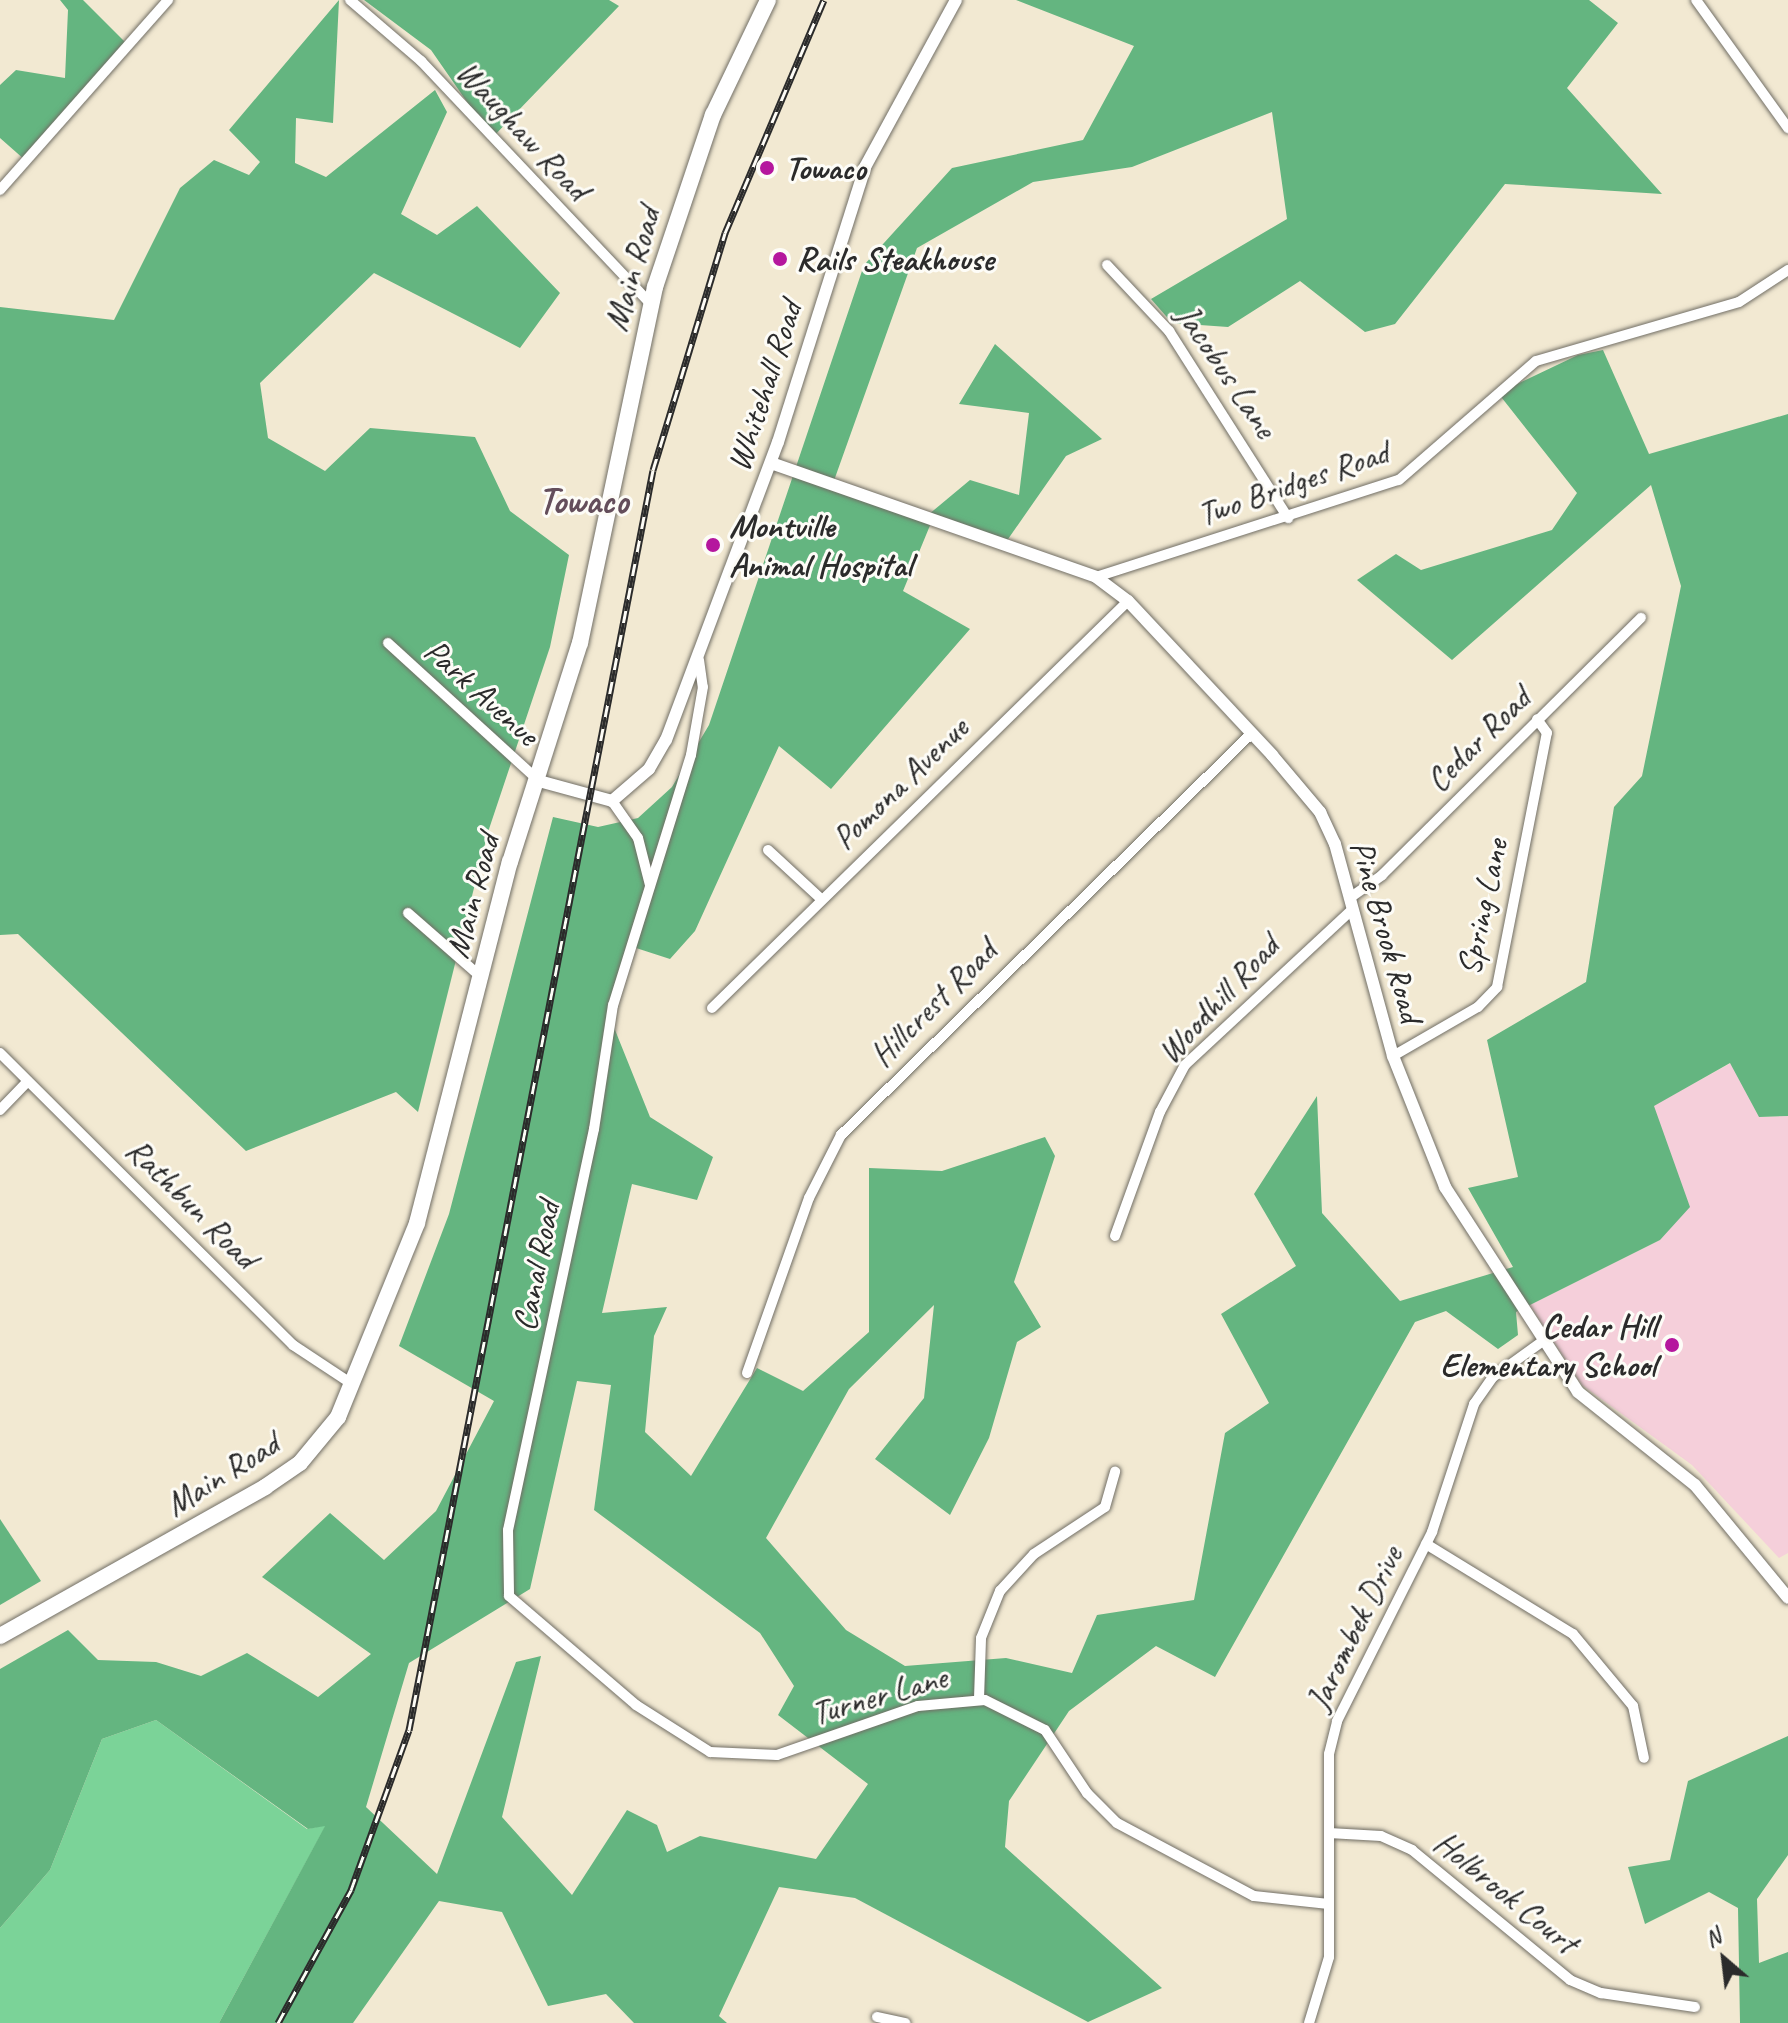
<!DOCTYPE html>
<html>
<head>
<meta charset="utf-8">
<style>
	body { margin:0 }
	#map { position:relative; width:1788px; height:2023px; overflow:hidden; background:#f2e9d2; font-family:Caveat,sans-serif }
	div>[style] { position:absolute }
	.built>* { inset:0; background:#f5cfda }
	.green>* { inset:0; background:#7bd398 }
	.forest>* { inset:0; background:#64b580 }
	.roads { filter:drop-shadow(0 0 2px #716e65) drop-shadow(0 0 2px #716e65) }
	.minor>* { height:10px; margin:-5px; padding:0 5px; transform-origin:5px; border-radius:5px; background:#fff }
	.tertiary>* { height:12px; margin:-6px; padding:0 6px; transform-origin:6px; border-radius:6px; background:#fff }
	.primary>* { height:16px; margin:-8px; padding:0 8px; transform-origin:8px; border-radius:8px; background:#fff }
	.rail>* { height:7px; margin-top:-3.5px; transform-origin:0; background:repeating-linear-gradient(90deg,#fdfcf7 0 12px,#2b2b2b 0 24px); box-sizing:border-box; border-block:2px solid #2b2b2b }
	.dots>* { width:22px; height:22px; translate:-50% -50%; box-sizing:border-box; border:4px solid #fdfcf7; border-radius:50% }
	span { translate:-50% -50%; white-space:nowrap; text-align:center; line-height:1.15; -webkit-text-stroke:6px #fdfcf7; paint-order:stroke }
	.street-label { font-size:34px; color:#2b2b2b }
	.poi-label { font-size:34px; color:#2b2b2b; font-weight:700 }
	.left { translate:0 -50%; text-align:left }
	.right { translate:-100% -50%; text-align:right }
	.quarter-label { font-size:38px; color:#644e5b; font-weight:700 }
	.north { position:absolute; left:1684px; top:1919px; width:80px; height:80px; -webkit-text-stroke:6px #fdfcf7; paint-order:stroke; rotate:332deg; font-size:22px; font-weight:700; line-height:32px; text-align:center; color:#2b2b2b }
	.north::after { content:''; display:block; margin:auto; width:28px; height:36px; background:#2b2b2b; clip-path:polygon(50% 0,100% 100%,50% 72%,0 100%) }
</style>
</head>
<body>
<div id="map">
	<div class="built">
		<i style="clip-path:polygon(1731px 1063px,1759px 1117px,1788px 1116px,1788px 1553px,1779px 1558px,1692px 1465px,1582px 1385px,1530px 1305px,1660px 1240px,1653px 1106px)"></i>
	</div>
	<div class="green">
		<i style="clip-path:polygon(156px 1720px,307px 1829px,326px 1825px,219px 2023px,0 2023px,0 1928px,50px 1870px,102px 1739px)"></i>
	</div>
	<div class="forest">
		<i style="clip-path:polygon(60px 0,83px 0,127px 44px,25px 160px,0 138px,0 85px,16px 70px,65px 78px,68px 10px)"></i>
		<i style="clip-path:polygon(339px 0,333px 123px,296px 118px,295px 163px,326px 177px,435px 90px,447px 112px,401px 214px,437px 235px,477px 206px,560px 293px,520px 348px,374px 273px,260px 383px,268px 438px,325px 471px,370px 428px,475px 437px,510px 511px,569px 555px,550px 647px,488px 832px,418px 1112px,396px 1092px,246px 1151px,18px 934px,0 935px,0 307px,114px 320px,180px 188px,214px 160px,249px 175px,260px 162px,229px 130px)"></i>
		<i style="clip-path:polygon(364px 0,609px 0,619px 6px,492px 138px,431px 50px)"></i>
		<i style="clip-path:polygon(evenodd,1016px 0,1589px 0,1618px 23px,1567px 88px,1662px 194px,1505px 184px,1395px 324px,1365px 332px,1300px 281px,1228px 327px,1172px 323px,1151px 299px,1287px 219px,1272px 112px,1132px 167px,1033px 182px,917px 248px,831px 489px,922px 520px,970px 480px,1019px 495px,1029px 413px,959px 404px,995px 344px,1102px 439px,1066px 456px,1006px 542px,931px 523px,903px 591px,970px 629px,831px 789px,779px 746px,695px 931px,670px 959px,633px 947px,611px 1020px,650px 1117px,713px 1157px,697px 1200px,632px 1184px,602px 1313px,667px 1307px,654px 1336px,645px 1432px,691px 1476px,757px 1368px,803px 1391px,869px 1332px,869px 1168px,942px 1171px,1045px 1137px,1055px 1156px,1014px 1282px,1041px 1327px,1017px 1342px,989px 1438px,950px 1515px,875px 1459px,924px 1398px,934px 1305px,849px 1389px,766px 1538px,846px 1630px,905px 1666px,1006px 1658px,1072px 1673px,1097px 1615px,1194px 1600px,1225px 1433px,1269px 1403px,1221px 1314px,1296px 1266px,1254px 1194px,1317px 1096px,1322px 1213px,1400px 1301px,1513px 1267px,1468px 1188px,1518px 1177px,1487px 1040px,1586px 982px,1614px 807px,1642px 776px,1681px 586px,1651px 485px,1452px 660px,1357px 580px,1396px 554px,1421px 570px,1552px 530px,1577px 493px,1498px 393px,1578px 355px,1603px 350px,1649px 454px,1788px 414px,1788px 1116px,1759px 1117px,1730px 1063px,1654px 1106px,1690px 1207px,1660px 1240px,1516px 1312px,1518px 1335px,1498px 1349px,1446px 1311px,1415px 1322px,1215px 1677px,1156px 1646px,1069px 1711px,1009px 1801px,1005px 1847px,1162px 1988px,1088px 2022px,855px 1898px,779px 1887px,719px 2016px,727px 2023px,634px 2023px,606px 1994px,548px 2006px,502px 1912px,439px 1901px,353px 2023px,219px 2023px,325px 1826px,308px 1829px,156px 1720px,102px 1739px,50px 1870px,0 1928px,0 1669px,68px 1630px,98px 1660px,156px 1662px,201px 1676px,247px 1653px,318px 1697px,371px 1654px,262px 1577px,330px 1513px,384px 1560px,436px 1511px,494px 1401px,399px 1346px,449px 1214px,553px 817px,598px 827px,638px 818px,672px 787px,709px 725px,864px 265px,952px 168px,1083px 140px,1134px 46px,1016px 0,577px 1381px,611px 1385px,594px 1510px,760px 1633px,794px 1686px,778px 1715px,868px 1784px,816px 1859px,700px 1836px,667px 1852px,657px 1825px,627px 1810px,572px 1895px,502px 1817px,541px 1656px,516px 1662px,437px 1874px,366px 1807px,409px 1663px,530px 1589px,577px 1381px)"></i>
		<i style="clip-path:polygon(0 1519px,41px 1581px,0 1605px)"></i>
		<i style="clip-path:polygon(1788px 1736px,1788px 1855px,1757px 1899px,1759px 1963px,1788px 1952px,1788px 2023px,1740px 2023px,1738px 1908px,1709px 1892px,1645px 1924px,1628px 1867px,1670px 1860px,1688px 1781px)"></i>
	</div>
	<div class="roads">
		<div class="minor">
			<i style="left:350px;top:0;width:94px;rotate:40.7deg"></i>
			<i style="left:421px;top:61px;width:335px;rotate:46.6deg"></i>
			<i style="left:1696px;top:0;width:158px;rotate:54.3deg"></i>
			<i style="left:0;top:190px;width:254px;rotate:-48.5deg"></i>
			<i style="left:1107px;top:265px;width:91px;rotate:46.8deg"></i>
			<i style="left:1169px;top:331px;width:222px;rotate:57.5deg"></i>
			<i style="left:1096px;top:577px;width:318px;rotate:-17.8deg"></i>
			<i style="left:1399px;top:480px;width:181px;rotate:-41deg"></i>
			<i style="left:1536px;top:361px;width:211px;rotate:-16.2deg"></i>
			<i style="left:1739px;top:302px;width:59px;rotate:-33.1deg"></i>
			<i style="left:388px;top:643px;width:205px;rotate:42.4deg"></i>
			<i style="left:699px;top:660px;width:27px;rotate:82deg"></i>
			<i style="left:703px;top:687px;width:69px;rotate:100deg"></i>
			<i style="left:691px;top:755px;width:262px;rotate:107.3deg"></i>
			<i style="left:613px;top:1005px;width:125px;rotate:98.7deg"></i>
			<i style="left:594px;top:1129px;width:410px;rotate:102.1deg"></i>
			<i style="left:508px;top:1530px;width:66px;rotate:89.1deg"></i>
			<i style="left:509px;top:1596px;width:167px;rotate:40.6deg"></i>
			<i style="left:636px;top:1705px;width:88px;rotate:32.4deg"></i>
			<i style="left:710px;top:1752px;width:67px;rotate:2.6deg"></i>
			<i style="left:777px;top:1755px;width:149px;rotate:-19.2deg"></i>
			<i style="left:918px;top:1706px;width:67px;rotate:-5.1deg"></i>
			<i style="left:985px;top:1700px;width:67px;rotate:26.6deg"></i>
			<i style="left:1045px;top:1730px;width:76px;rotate:56.3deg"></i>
			<i style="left:1087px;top:1793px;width:42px;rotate:45deg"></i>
			<i style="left:1117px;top:1823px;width:155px;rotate:28.1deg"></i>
			<i style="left:1254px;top:1896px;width:75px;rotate:6.1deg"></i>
			<i style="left:612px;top:801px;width:45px;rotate:54.9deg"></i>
			<i style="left:638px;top:838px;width:49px;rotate:75.7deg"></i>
			<i style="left:768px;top:850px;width:71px;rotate:42.7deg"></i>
			<i style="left:1351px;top:897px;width:38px;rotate:-35deg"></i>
			<i style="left:1382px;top:875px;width:365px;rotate:-44.8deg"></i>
			<i style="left:408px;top:913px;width:97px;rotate:41.2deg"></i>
			<i style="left:712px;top:1008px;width:582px;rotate:-44.37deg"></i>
			<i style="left:0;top:1053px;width:414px;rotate:44.9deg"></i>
			<i style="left:293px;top:1345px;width:71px;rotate:33.5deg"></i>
			<i style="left:1393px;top:1056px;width:98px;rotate:-30deg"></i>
			<i style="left:1478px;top:1007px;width:28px;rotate:-46deg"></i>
			<i style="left:1497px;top:987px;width:259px;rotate:-78.9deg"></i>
			<i style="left:1547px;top:733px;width:17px;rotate:-126deg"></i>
			<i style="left:0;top:1110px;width:40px;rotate:-46deg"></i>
			<i style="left:1115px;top:1236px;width:132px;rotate:-70.1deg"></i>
			<i style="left:1160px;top:1112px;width:53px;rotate:-62deg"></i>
			<i style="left:1185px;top:1065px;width:229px;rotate:-42.9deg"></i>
			<i style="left:747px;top:1373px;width:186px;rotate:-70.5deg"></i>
			<i style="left:809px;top:1198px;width:71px;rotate:-63.1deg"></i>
			<i style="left:841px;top:1135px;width:573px;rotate:-44.36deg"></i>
			<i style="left:1426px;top:1544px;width:172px;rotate:31.5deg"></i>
			<i style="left:1573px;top:1634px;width:94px;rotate:50.2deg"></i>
			<i style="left:1633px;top:1706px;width:53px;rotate:78.1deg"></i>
			<i style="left:979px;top:1699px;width:61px;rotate:-88.1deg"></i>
			<i style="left:981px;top:1638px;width:51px;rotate:-68deg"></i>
			<i style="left:1000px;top:1591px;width:50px;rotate:-47.4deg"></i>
			<i style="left:1034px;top:1554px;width:85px;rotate:-33.5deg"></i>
			<i style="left:1105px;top:1507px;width:37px;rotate:-74deg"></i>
			<i style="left:1329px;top:1833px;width:52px;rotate:3.3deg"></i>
			<i style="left:1381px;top:1836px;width:34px;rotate:24deg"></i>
			<i style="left:1412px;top:1850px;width:205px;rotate:39.4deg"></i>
			<i style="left:1570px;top:1980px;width:34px;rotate:23deg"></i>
			<i style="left:1601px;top:1993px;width:95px;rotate:8.5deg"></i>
			<i style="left:877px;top:2017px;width:29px;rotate:12deg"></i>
			<i style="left:1309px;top:2023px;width:69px;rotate:-73.1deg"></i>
			<i style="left:1329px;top:1957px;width:203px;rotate:-90deg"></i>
			<i style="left:1329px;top:1754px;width:34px;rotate:-76deg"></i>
			<i style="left:1337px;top:1721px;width:212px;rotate:-63.3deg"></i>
			<i style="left:1432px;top:1532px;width:135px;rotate:-71.8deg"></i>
			<i style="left:1474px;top:1404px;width:33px;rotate:-55deg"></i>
			<i style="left:1493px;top:1377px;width:62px;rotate:-35.8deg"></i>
		</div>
		<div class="tertiary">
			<i style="left:771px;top:463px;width:344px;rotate:19.3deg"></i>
			<i style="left:1096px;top:577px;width:40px;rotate:37deg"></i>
			<i style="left:1128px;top:601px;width:211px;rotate:46.9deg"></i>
			<i style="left:1272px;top:755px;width:75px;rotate:49.9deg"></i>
			<i style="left:1320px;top:812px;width:35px;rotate:65deg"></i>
			<i style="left:1335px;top:844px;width:220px;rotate:74.7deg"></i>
			<i style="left:1393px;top:1056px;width:141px;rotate:68.3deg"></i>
			<i style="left:1445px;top:1187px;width:244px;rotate:57deg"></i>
			<i style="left:1578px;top:1392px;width:149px;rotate:38.5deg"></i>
			<i style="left:1695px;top:1485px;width:146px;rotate:50.5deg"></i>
			<i style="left:539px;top:781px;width:76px;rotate:15.3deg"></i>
			<i style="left:612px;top:801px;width:49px;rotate:-40.9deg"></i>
			<i style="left:649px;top:769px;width:34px;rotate:-60deg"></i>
			<i style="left:666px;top:740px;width:318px;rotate:-69.4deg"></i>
			<i style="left:778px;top:442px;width:288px;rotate:-72.4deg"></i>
			<i style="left:865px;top:167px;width:190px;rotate:-61.4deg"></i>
		</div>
		<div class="primary">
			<i style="left:0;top:1636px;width:304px;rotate:-29.3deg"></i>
			<i style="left:265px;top:1487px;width:42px;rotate:-34.4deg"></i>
			<i style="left:300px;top:1463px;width:60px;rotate:-50.4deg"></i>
			<i style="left:338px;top:1417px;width:209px;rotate:-67.8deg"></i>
			<i style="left:417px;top:1223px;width:373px;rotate:-75.6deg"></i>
			<i style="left:510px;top:862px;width:230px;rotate:-72.3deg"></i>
			<i style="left:580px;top:643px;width:364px;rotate:-78.1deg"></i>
			<i style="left:655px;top:287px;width:182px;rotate:-71.4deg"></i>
			<i style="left:713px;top:115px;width:127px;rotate:-64.4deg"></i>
		</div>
	</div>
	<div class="rail">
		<i style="left:278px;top:2023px;width:152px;rotate:-61.2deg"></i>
		<i style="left:351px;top:1890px;width:170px;rotate:-70.1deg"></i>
		<i style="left:409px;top:1730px;width:1283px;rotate:-79.04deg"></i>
		<i style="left:653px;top:470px;width:248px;rotate:-73.1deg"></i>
		<i style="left:725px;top:233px;width:253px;rotate:-67deg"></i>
	</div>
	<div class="dots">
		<i style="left:767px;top:168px;background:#b5179e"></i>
		<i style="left:780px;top:259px;background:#b5179e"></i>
		<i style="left:713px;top:545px;background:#b5179e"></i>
		<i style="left:1672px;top:1345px;background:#b5179e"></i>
	</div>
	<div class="street-label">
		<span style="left:523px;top:130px;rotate:47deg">Waughaw Road</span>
		<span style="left:632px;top:269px;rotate:-74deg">Main Road</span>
		<span style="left:1227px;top:371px;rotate:56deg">Jacobus Lane</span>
		<span style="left:764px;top:386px;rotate:-72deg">Whitehall Road</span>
		<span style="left:1293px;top:483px;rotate:-19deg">Two Bridges Road</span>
		<span style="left:482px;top:692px;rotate:42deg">Park Avenue</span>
		<span style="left:1478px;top:739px;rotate:-45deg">Cedar Road</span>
		<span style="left:900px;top:783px;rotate:-44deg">Pomona Avenue</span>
		<span style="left:472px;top:896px;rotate:-75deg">Main Road</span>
		<span style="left:1482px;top:907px;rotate:-78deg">Spring Lane</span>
		<span style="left:1387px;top:931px;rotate:74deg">Pine Brook Road</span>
		<span style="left:1218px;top:999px;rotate:-47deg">Woodhill Road</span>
		<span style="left:933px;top:1003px;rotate:-45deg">Hillcrest Road</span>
		<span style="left:192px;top:1203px;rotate:45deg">Rathbun Road</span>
		<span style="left:536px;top:1266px;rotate:-79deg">Canal Road</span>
		<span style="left:222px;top:1474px;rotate:-32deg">Main Road</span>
		<span style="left:1354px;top:1628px;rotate:-64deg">Jarombek Drive</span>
		<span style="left:879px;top:1695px;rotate:-16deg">Turner Lane</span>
		<span style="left:1506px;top:1892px;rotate:39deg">Holbrook Court</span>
	</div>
	<div class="poi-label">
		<span class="left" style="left:785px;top:168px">Towaco</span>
		<span class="left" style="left:796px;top:259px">Rails Steakhouse</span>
		<span class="left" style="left:729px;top:545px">Montville<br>Animal Hospital</span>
		<span class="right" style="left:1656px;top:1345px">Cedar Hill<br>Elementary School</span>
	</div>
	<div class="quarter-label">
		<span style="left:583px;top:501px">Towaco</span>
	</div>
	<div class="north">N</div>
</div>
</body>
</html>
